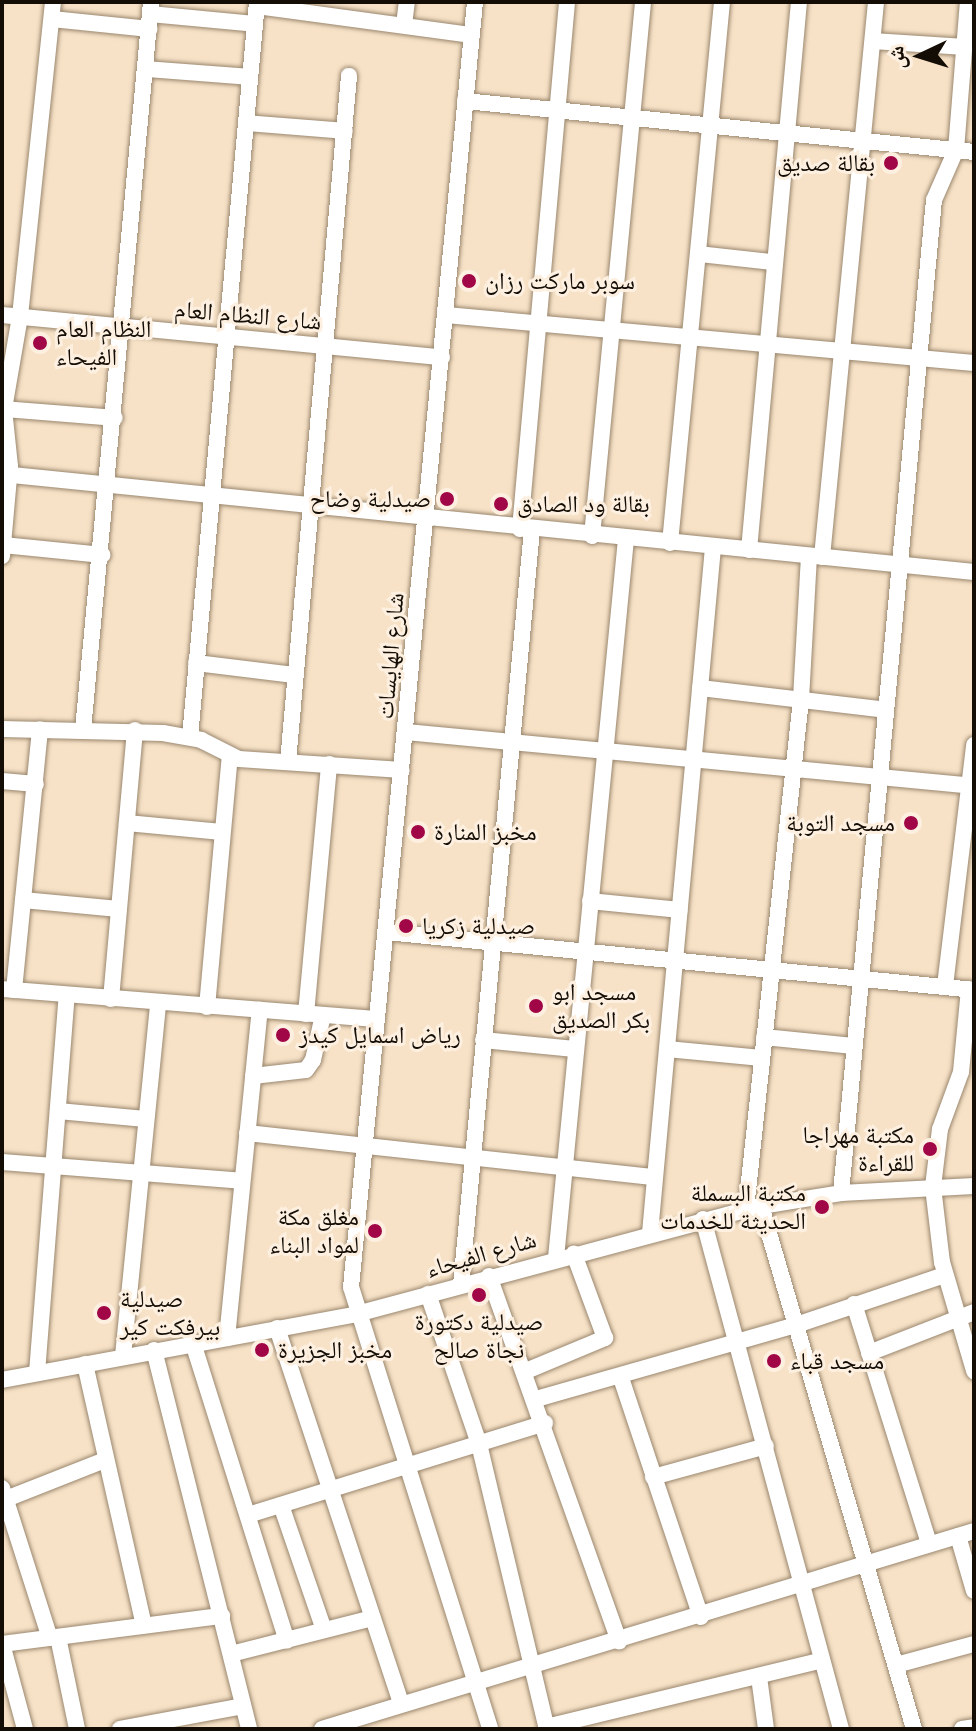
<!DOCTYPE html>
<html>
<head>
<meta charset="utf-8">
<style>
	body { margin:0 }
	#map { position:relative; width:976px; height:1731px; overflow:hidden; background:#f7e2c7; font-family:Lora,"Noto Naskh Arabic",serif }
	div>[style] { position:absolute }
	.roads { filter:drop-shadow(0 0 2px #9a876e) drop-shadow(0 0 2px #9a876e) }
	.minor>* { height:16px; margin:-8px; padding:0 8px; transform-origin:8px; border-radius:8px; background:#fff }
	.dots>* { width:22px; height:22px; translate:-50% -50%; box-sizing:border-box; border:4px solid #fdf0e1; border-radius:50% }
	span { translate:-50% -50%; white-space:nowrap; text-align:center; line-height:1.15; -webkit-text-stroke:6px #fdf0e1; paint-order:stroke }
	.poi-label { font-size:24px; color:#140d05 }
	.right { translate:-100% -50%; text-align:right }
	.left { translate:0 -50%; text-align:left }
	.street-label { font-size:24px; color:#140d05 }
	.frame { position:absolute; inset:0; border:4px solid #140d05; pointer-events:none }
	.north { position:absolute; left:880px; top:16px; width:80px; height:80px; -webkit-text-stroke:6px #fdf0e1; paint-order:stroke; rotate:266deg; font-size:22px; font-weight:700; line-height:32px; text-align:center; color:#140d05 }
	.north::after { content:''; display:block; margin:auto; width:28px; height:36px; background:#140d05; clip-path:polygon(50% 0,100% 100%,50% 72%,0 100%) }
</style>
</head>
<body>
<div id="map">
	<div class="roads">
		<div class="minor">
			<i style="left:475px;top:2px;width:1291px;rotate:95.51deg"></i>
			<i style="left:351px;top:1287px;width:463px;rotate:72.5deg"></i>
			<i style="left:257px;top:6px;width:217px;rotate:7.7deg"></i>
			<i style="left:150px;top:14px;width:105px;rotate:5.4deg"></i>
			<i style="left:52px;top:19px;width:98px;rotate:5.9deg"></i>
			<i style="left:404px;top:25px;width:23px;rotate:-83deg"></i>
			<i style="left:873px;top:41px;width:92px;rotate:3.7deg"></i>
			<i style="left:146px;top:69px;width:104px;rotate:4.4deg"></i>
			<i style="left:465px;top:101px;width:512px;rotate:5.72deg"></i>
			<i style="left:246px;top:123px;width:99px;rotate:4.6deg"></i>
			<i style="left:699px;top:254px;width:73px;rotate:6.3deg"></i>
			<i style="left:2px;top:315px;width:442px;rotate:5.5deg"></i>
			<i style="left:446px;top:315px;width:530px;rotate:5.19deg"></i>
			<i style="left:4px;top:409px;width:111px;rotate:4.6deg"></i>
			<i style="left:2px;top:474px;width:977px;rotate:5.76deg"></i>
			<i style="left:520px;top:529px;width:529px;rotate:-84.9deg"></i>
			<i style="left:592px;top:536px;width:536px;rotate:-84.54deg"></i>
			<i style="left:670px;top:543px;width:543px;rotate:-84.51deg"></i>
			<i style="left:3px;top:545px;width:100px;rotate:5.7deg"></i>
			<i style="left:749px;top:550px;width:550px;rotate:-84.79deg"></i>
			<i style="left:2px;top:556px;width:90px;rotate:-84.9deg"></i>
			<i style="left:10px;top:466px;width:57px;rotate:-96deg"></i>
			<i style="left:4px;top:409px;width:94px;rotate:-80.2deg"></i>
			<i style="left:20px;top:316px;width:316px;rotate:-84deg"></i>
			<i style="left:822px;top:557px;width:558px;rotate:-84.44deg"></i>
			<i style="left:196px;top:663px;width:99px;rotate:7deg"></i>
			<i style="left:700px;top:688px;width:187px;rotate:6.7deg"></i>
			<i style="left:2px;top:729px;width:161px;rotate:1.4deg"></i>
			<i style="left:163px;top:733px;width:39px;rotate:10deg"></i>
			<i style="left:201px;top:740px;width:42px;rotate:26.6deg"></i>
			<i style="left:239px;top:759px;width:163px;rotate:3.9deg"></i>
			<i style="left:83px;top:730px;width:731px;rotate:-84.66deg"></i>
			<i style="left:406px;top:732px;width:571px;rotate:5.43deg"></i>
			<i style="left:190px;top:737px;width:738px;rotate:-84.79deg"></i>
			<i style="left:288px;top:762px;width:689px;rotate:-84.92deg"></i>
			<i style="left:2px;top:781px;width:34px;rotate:5deg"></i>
			<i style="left:127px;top:823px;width:95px;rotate:5.4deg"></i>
			<i style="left:23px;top:900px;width:96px;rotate:5.4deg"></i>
			<i style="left:590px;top:901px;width:90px;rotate:5.7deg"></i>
			<i style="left:386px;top:932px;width:591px;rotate:5.63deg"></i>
			<i style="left:945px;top:986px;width:243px;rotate:-83.1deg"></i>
			<i style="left:2px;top:989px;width:376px;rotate:4.6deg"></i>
			<i style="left:969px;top:989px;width:83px;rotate:95.5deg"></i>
			<i style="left:961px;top:1072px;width:61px;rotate:110.2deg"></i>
			<i style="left:940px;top:1129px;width:58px;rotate:96.9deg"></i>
			<i style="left:933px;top:1187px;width:76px;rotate:83.2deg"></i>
			<i style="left:942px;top:1262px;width:114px;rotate:73.6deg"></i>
			<i style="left:14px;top:990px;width:262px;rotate:-84.3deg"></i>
			<i style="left:111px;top:999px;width:270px;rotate:-84.9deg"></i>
			<i style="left:207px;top:1007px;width:252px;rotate:-84.8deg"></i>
			<i style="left:306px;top:1014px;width:251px;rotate:-84.7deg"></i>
			<i style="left:764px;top:1037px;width:90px;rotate:5.7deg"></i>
			<i style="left:483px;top:1040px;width:92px;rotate:5.6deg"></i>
			<i style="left:667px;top:1049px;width:95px;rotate:5.4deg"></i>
			<i style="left:253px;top:1076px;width:53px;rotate:-6.5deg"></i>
			<i style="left:306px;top:1070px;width:12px;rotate:-55deg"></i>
			<i style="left:313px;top:1060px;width:46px;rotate:-77.5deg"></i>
			<i style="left:58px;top:1111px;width:88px;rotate:5.2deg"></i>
			<i style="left:247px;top:1133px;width:410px;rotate:6.2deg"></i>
			<i style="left:2px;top:1162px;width:240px;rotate:4.5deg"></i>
			<i style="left:841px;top:1193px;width:997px;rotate:-84.65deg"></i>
			<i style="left:934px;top:200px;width:55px;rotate:-66.3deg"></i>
			<i style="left:956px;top:150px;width:148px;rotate:-85.4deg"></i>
			<i style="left:761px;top:1206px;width:545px;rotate:73.69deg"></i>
			<i style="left:746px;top:1209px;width:513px;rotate:-83.84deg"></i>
			<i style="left:801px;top:699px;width:143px;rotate:-86.8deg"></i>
			<i style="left:703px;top:1219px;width:528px;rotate:74.86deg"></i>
			<i style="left:650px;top:1233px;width:689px;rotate:-84.75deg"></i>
			<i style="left:556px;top:1258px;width:722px;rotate:-84.44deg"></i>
			<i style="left:489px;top:1276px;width:388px;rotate:70.4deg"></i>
			<i style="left:461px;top:1285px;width:758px;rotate:-84.63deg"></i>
			<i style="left:428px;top:1294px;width:158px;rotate:71.2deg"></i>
			<i style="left:479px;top:1444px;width:293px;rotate:76.6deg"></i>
			<i style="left:854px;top:1304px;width:250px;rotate:72.6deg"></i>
			<i style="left:277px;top:1328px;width:396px;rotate:71.7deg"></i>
			<i style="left:227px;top:1338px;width:330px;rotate:-84.3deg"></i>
			<i style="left:193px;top:1343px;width:312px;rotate:72.5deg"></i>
			<i style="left:154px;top:1350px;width:391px;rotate:75.9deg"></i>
			<i style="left:869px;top:1353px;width:113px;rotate:-21.3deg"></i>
			<i style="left:123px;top:1356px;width:353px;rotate:-84.3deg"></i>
			<i style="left:85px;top:1364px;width:268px;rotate:77.3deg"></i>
			<i style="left:526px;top:1371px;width:86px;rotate:-22.7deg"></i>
			<i style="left:605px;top:1338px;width:90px;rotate:-110.3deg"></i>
			<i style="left:37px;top:1373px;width:379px;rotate:-85.5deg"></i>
			<i style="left:621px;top:1378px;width:252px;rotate:71.5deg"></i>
			<i style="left:2px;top:1380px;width:361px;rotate:-10.5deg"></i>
			<i style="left:357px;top:1314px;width:418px;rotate:-15deg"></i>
			<i style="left:761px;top:1206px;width:81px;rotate:-9.2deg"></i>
			<i style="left:841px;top:1193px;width:133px;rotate:-3deg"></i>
			<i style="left:536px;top:1399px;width:270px;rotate:-15.9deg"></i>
			<i style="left:796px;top:1325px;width:157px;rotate:-18.6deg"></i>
			<i style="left:653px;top:1477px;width:117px;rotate:-15.3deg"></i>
			<i style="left:2px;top:1488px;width:157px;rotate:72.3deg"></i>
			<i style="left:6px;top:1499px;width:106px;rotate:-21.5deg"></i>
			<i style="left:281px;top:1505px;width:132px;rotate:71deg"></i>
			<i style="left:248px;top:1515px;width:311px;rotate:-17.2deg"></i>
			<i style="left:958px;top:1536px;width:57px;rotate:73.8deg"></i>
			<i style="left:58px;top:1637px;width:94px;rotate:78.3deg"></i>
			<i style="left:231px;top:1654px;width:146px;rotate:-14.3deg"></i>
			<i style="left:896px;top:1665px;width:81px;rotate:-15.1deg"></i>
			<i style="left:759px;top:1677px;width:52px;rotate:82.3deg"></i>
			<i style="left:546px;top:1727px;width:284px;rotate:-13.6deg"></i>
			<i style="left:25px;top:1729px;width:88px;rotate:-105.1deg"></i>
			<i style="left:2px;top:1644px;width:222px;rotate:-7.3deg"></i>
			<i style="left:120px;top:1729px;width:125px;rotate:-10.6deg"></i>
			<i style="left:322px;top:1729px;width:681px;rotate:-16.89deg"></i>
			<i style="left:962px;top:1729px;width:12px;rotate:-9deg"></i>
		</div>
	</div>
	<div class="dots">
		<i style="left:891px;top:163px;background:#a10747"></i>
		<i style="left:469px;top:281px;background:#a10747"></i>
		<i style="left:40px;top:343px;background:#a10747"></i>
		<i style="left:447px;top:499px;background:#a10747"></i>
		<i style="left:501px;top:504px;background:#a10747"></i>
		<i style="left:911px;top:823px;background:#a10747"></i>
		<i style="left:418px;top:832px;background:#a10747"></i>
		<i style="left:406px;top:926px;background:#a10747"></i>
		<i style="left:536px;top:1006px;background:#a10747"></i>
		<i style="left:283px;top:1035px;background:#a10747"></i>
		<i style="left:930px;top:1149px;background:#a10747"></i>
		<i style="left:822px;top:1207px;background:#a10747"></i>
		<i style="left:375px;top:1231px;background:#a10747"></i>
		<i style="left:479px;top:1295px;background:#a10747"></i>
		<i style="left:104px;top:1313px;background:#a10747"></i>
		<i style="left:262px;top:1350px;background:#a10747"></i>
		<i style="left:774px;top:1361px;background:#a10747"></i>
	</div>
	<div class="poi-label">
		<span class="right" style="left:875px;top:163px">بقالة صديق</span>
		<span class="left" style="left:485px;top:281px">سوبر ماركت رزان</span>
		<span class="left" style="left:56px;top:343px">النظام العام<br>الفيحاء</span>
		<span class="right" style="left:431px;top:499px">صيدلية وضاح</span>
		<span class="left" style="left:517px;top:504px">بقالة ود الصادق</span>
		<span class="right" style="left:895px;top:823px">مسجد التوبة</span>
		<span class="left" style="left:434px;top:832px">مخبز المنارة</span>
		<span class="left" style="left:422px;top:926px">صيدلية زكريا</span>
		<span class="left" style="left:552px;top:1006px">مسجد ابو<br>بكر الصديق</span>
		<span class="left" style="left:299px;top:1035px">رياض اسمايل كيدز</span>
		<span class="right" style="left:914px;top:1149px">مكتبة مهراجا<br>للقراءة</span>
		<span class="right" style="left:806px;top:1207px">مكتبة البسملة<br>الحديثة للخدمات</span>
		<span class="right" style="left:359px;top:1231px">مغلق مكة<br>لمواد البناء</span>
		<span class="left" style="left:120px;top:1313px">صيدلية<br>بيرفكت كير</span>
		<span style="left:479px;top:1336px">صيدلية دكتورة<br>نجاة صالح</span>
		<span class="left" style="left:278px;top:1350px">مخبز الجزيرة</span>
		<span class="left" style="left:790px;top:1361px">مسجد قباء</span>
	</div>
	<div class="street-label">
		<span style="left:248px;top:315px;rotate:5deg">شارع النظام العام</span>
		<span style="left:390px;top:656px;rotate:-85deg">شارع الهايسات</span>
		<span style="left:481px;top:1254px;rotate:-16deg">شارع الفيحاء</span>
	</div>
	<div class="frame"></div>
	<div class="north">ش</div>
</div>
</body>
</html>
